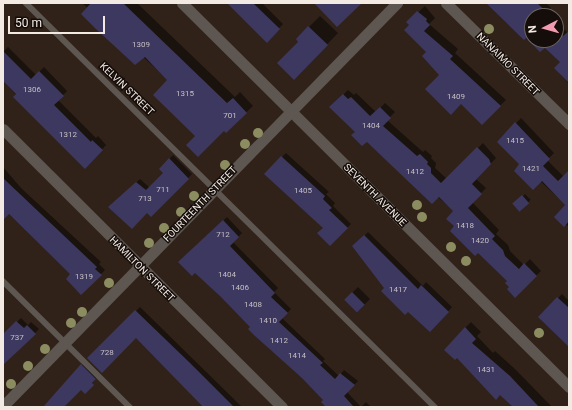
<!DOCTYPE html>
<html>
<head>
<meta charset="utf-8">
<style>
	body { margin:0 }
	#map { position:relative; width:572px; height:410px; overflow:hidden; background:#312219; font-family:Roboto,sans-serif }
	div>[style] { position:absolute }
	.shadow>* { inset:0; background:#0007; transform-origin:0 0 }
	.building>* { inset:0; background:#3c385f; transform-origin:0 0 }
	.service>* { height:5.5px; margin:-2.75px; padding:0 2.75px; transform-origin:2.75px; border-radius:2.75px; background:#5d5651 }
	.minor>* { height:11px; margin:-5.5px; padding:0 5.5px; transform-origin:5.5px; border-radius:5.5px; background:#5d5651 }
	.trees>* { width:10px; height:10px; margin:-5px; border-radius:50%; background:#8b8d61 }
	span { translate:-50% -50%; white-space:nowrap; text-align:center; line-height:1.15; -webkit-text-stroke:3px #140d09; paint-order:stroke }
	.number-label { font-size:8px; color:#c6bec3 }
	.number-label span { -webkit-text-stroke-width:0 }
	.street-label { font-size:10px; color:#f4eae4 }
	.frame { position:absolute; inset:0; border:4px solid #f4eae4; pointer-events:none }
	.north { position:absolute; left:524px; top:8px; width:40px; height:40px; box-sizing:border-box; background:#140d09; border:1px solid #6e6561; border-radius:50%; rotate:264deg; font-size:11px; font-weight:700; line-height:16px; text-align:center; color:#f4eae4 }
	.north::after { content:''; display:block; margin:auto; width:14px; height:18px; background:#f29ab0; clip-path:polygon(50% 0,100% 100%,50% 72%,0 100%) }
	.scale { position:absolute; left:8px; top:16px; width:97px; height:18px; box-sizing:border-box; border:2px solid #f4eae4; border-top:0; padding-left:5px; font-size:12px; line-height:14px; white-space:nowrap; color:#f4eae4; -webkit-text-stroke:3px #140d09; paint-order:stroke }
</style>
</head>
<body>
<div id="map">
	<div class="shadow">
		<i style="clip-path:polygon(82px 3px,137px 3px,235px 97px,240px 92px,253px 106px,226px 131px,224px 129px,196px 136px,169px 80px)"></i>
		<i style="clip-path:polygon(228px 3px,262px 3px,283px 24px,267px 41px)"></i>
		<i style="clip-path:polygon(488px 3px,546px 3px,551px 8px,548px 13px,551px 16px,532px 16px,532px 40px,556px 40px,556px 21px,569px 34px,569px 84px,555px 68px,561px 62px,545px 46px,540px 51px)"></i>
		<i style="clip-path:polygon(425px 6px,435px 18px,429px 24px,458px 49px,455px 53px,506px 100px,482px 123px,440px 75px,410px 25px,413px 17px)"></i>
		<i style="clip-path:polygon(320px 16px,338px 33px,294px 79px,299px 42px,297px 39px)"></i>
		<i style="clip-path:polygon(8px 47px,36px 75px,44px 67px,67px 91px,58px 100px,96px 138px,98px 136px,106px 145px,85px 168px,3px 81px,3px 52px)"></i>
		<i style="clip-path:polygon(348px 90px,354px 95px,356px 93px,376px 112px,385px 103px,395px 112px,387px 120px,423px 152px,425px 150px,432px 156px,431px 158px,436px 163px,435px 168px,447px 179px,483px 143px,496px 158px,476px 179px,486px 188px,472px 202px,499px 230px,496px 234px,508px 245px,510px 251px,524px 265px,530px 259px,541px 271px,515px 296px,508px 281px,455px 226px,455px 211px,356px 132px,331px 107px)"></i>
		<i style="clip-path:polygon(521px 118px,554px 153px,547px 160px,564px 177px,569px 172px,569px 227px,555px 216px,566px 205px,498px 142px)"></i>
		<i style="clip-path:polygon(286px 153px,329px 192px,326px 194px,335px 203px,333px 206px,351px 224px,330px 245px,325px 228px,265px 174px)"></i>
		<i style="clip-path:polygon(173px 155px,192px 174px,151px 216px,147px 212px,110px 207px,140px 179px,150px 188px,164px 173px,160px 169px)"></i>
		<i style="clip-path:polygon(3px 167px,21px 188px,101px 262px,99px 264px,105px 270px,81px 294px,71px 274px,3px 208px)"></i>
		<i style="left:525px;top:194px;width:8px;height:15px;rotate:45deg"></i>
		<i style="clip-path:polygon(227px 217px,242px 233px,233px 242px,278px 288px,274px 292px,291px 309px,282px 318px,325px 359px,323px 361px,339px 376px,344px 370px,358px 381px,347px 392px,361px 407px,366px 402px,371px 407px,331px 407px,279px 353px,273px 352px,249px 329px,252px 327px,195px 271px,180px 262px)"></i>
		<i style="clip-path:polygon(368px 232px,423px 286px,426px 282px,452px 307px,430px 331px,376px 277px,378px 275px,354px 247px)"></i>
		<i style="left:358px;top:287px;width:17px;height:18px;rotate:45deg"></i>
		<i style="clip-path:polygon(562px 294px,569px 301px,569px 344px,540px 317px)"></i>
		<i style="clip-path:polygon(140px 307px,242px 407px,203px 407px,136px 337px,88px 358px)"></i>
		<i style="clip-path:polygon(21px 318px,28px 325px,31px 322px,39px 329px,3px 365px,3px 336px)"></i>
		<i style="clip-path:polygon(471px 322px,481px 332px,477px 336px,493px 353px,495px 351px,516px 370px,552px 407px,514px 407px,500px 394px,496px 398px,465px 328px)"></i>
		<i style="clip-path:polygon(85px 362px,99px 375px,88px 389px,81px 388px,65px 405px,67px 407px,43px 407px)"></i>
	</div>
	<div class="building">
		<i style="clip-path:polygon(91px 3px,123px 3px,227px 103px,233px 98px,247px 113px,226px 133px,224px 131px,198px 157px,186px 145px,195px 136px,153px 95px,167px 80px,145px 57px,135px 65px,96px 29px,81px 14px)"></i>
		<i style="clip-path:polygon(227px 3px,253px 3px,280px 29px,267px 43px)"></i>
		<i style="clip-path:polygon(314px 3px,362px 3px,337px 27px)"></i>
		<i style="clip-path:polygon(486px 3px,537px 3px,551px 16px,532px 16px,532px 40px,556px 40px,556px 29px,563px 36px,569px 31px,569px 83px,554px 68px,560px 62px,545px 48px,540px 52px,526px 38px,524px 40px)"></i>
		<i style="clip-path:polygon(417px 11px,427px 19px,426px 21px,430px 25px,424px 31px,453px 56px,450px 59px,501px 106px,482px 125px,461px 104px,451px 115px,425px 89px,439px 75px,422px 56px,426px 52px,404px 30px,409px 25px,406px 22px)"></i>
		<i style="clip-path:polygon(308px 26px,328px 45px,294px 80px,277px 63px,298px 42px,296px 39px)"></i>
		<i style="clip-path:polygon(3px 51px,31px 79px,39px 71px,64px 96px,54px 105px,91px 142px,92px 140px,103px 150px,85px 169px,13px 97px,16px 94px,3px 81px)"></i>
		<i style="clip-path:polygon(343px 94px,348px 99px,351px 97px,370px 116px,380px 107px,391px 118px,383px 126px,417px 156px,420px 154px,428px 162px,427px 164px,431px 168px,431px 173px,441px 183px,477px 147px,489px 159px,491px 164px,472px 184px,482px 194px,468px 208px,495px 236px,492px 239px,503px 250px,505px 256px,519px 269px,524px 263px,537px 276px,515px 298px,507px 289px,509px 287px,505px 283px,507px 281px,478px 253px,475px 256px,450px 231px,454px 226px,446px 219px,453px 211px,439px 197px,432px 204px,367px 142px,362px 146px,351px 135px,355px 132px,329px 107px)"></i>
		<i style="clip-path:polygon(515px 122px,550px 159px,543px 166px,558px 181px,569px 170px,569px 221px,564px 227px,554px 217px,565px 205px,542px 181px,533px 190px,514px 171px,519px 164px,497px 142px)"></i>
		<i style="clip-path:polygon(281px 156px,325px 196px,323px 199px,332px 208px,329px 210px,348px 228px,330px 246px,317px 233px,323px 228px,264px 174px)"></i>
		<i style="clip-path:polygon(169px 158px,189px 179px,151px 217px,147px 213px,132px 229px,108px 207px,136px 182px,146px 190px,163px 173px,159px 169px)"></i>
		<i style="clip-path:polygon(3px 178px,97px 267px,95px 269px,102px 275px,81px 295px,66px 279px,70px 274px,9px 214px,3px 220px)"></i>
		<i style="left:522px;top:195px;width:11px;height:13px;rotate:49deg"></i>
		<i style="clip-path:polygon(223px 220px,239px 237px,230px 246px,275px 293px,271px 297px,288px 313px,279px 322px,323px 363px,320px 365px,335px 379px,340px 373px,355px 385px,344px 396px,354px 407px,326px 407px,321px 402px,323px 400px,302px 378px,255px 336px,248px 329px,250px 327px,221px 297px,195px 273px,192px 276px,178px 262px)"></i>
		<i style="clip-path:polygon(364px 235px,418px 289px,421px 285px,449px 312px,430px 332px,408px 312px,405px 315px,381px 291px,384px 288px,352px 246px)"></i>
		<i style="left:352px;top:292px;width:18px;height:11px;rotate:45deg"></i>
		<i style="clip-path:polygon(557px 297px,569px 308px,569px 347px,538px 317px)"></i>
		<i style="clip-path:polygon(135px 310px,189px 362px,234px 407px,203px 407px,136px 338px,102px 373px,87px 358px)"></i>
		<i style="clip-path:polygon(16px 321px,24px 328px,27px 325px,36px 334px,3px 365px,3px 334px)"></i>
		<i style="clip-path:polygon(465px 327px,476px 339px,472px 343px,510px 376px,539px 407px,513px 407px,500px 395px,496px 400px,457px 358px,455px 360px,444px 350px)"></i>
		<i style="clip-path:polygon(81px 364px,96px 379px,92px 383px,94px 385px,85px 394px,81px 390px,64px 407px,43px 407px)"></i>
	</div>
	<div class="service">
		<i style="left:26px;top:3px;width:575px;rotate:44.65deg"></i>
		<i style="left:3px;top:281px;width:179px;rotate:44.8deg"></i>
	</div>
	<div class="minor">
		<i style="left:182px;top:3px;width:545px;rotate:44.78deg"></i>
		<i style="left:446px;top:3px;width:173px;rotate:44.5deg"></i>
		<i style="left:3px;top:129px;width:394px;rotate:44.9deg"></i>
		<i style="left:3px;top:406px;width:564px;rotate:-45.65deg"></i>
	</div>
	<div class="trees">
		<i style="left:489px;top:29px"></i>
		<i style="left:258px;top:133px"></i>
		<i style="left:245px;top:144px"></i>
		<i style="left:225px;top:165px"></i>
		<i style="left:194px;top:196px"></i>
		<i style="left:417px;top:205px"></i>
		<i style="left:181px;top:212px"></i>
		<i style="left:422px;top:217px"></i>
		<i style="left:164px;top:228px"></i>
		<i style="left:149px;top:243px"></i>
		<i style="left:451px;top:247px"></i>
		<i style="left:466px;top:261px"></i>
		<i style="left:109px;top:283px"></i>
		<i style="left:82px;top:312px"></i>
		<i style="left:71px;top:323px"></i>
		<i style="left:539px;top:333px"></i>
		<i style="left:45px;top:349px"></i>
		<i style="left:28px;top:366px"></i>
		<i style="left:11px;top:384px"></i>
	</div>
	<div class="number-label">
		<span style="left:141px;top:45px">1309</span>
		<span style="left:32px;top:90px">1306</span>
		<span style="left:185px;top:94px">1315</span>
		<span style="left:456px;top:97px">1409</span>
		<span style="left:230px;top:116px">701</span>
		<span style="left:371px;top:126px">1404</span>
		<span style="left:68px;top:135px">1312</span>
		<span style="left:515px;top:141px">1415</span>
		<span style="left:531px;top:169px">1421</span>
		<span style="left:415px;top:172px">1412</span>
		<span style="left:163px;top:190px">711</span>
		<span style="left:303px;top:191px">1405</span>
		<span style="left:145px;top:199px">713</span>
		<span style="left:465px;top:226px">1418</span>
		<span style="left:223px;top:235px">712</span>
		<span style="left:480px;top:241px">1420</span>
		<span style="left:227px;top:275px">1404</span>
		<span style="left:84px;top:277px">1319</span>
		<span style="left:240px;top:288px">1406</span>
		<span style="left:398px;top:290px">1417</span>
		<span style="left:253px;top:305px">1408</span>
		<span style="left:268px;top:321px">1410</span>
		<span style="left:17px;top:338px">737</span>
		<span style="left:279px;top:341px">1412</span>
		<span style="left:107px;top:353px">728</span>
		<span style="left:297px;top:356px">1414</span>
		<span style="left:486px;top:370px">1431</span>
	</div>
	<div class="street-label">
		<span style="left:508px;top:64px;rotate:45deg">NANAIMO STREET</span>
		<span style="left:127px;top:89px;rotate:44deg">KELVIN STREET</span>
		<span style="left:375px;top:195px;rotate:45deg">SEVENTH AVENUE</span>
		<span style="left:200px;top:204px;rotate:-46deg">FOURTEENTH STREET</span>
		<span style="left:142px;top:269px;rotate:45deg">HAMILTON STREET</span>
	</div>
	<div class="frame"></div>
	<div class="north">N</div>
	<div class="scale">50 m</div>
</div>
</body>
</html>
